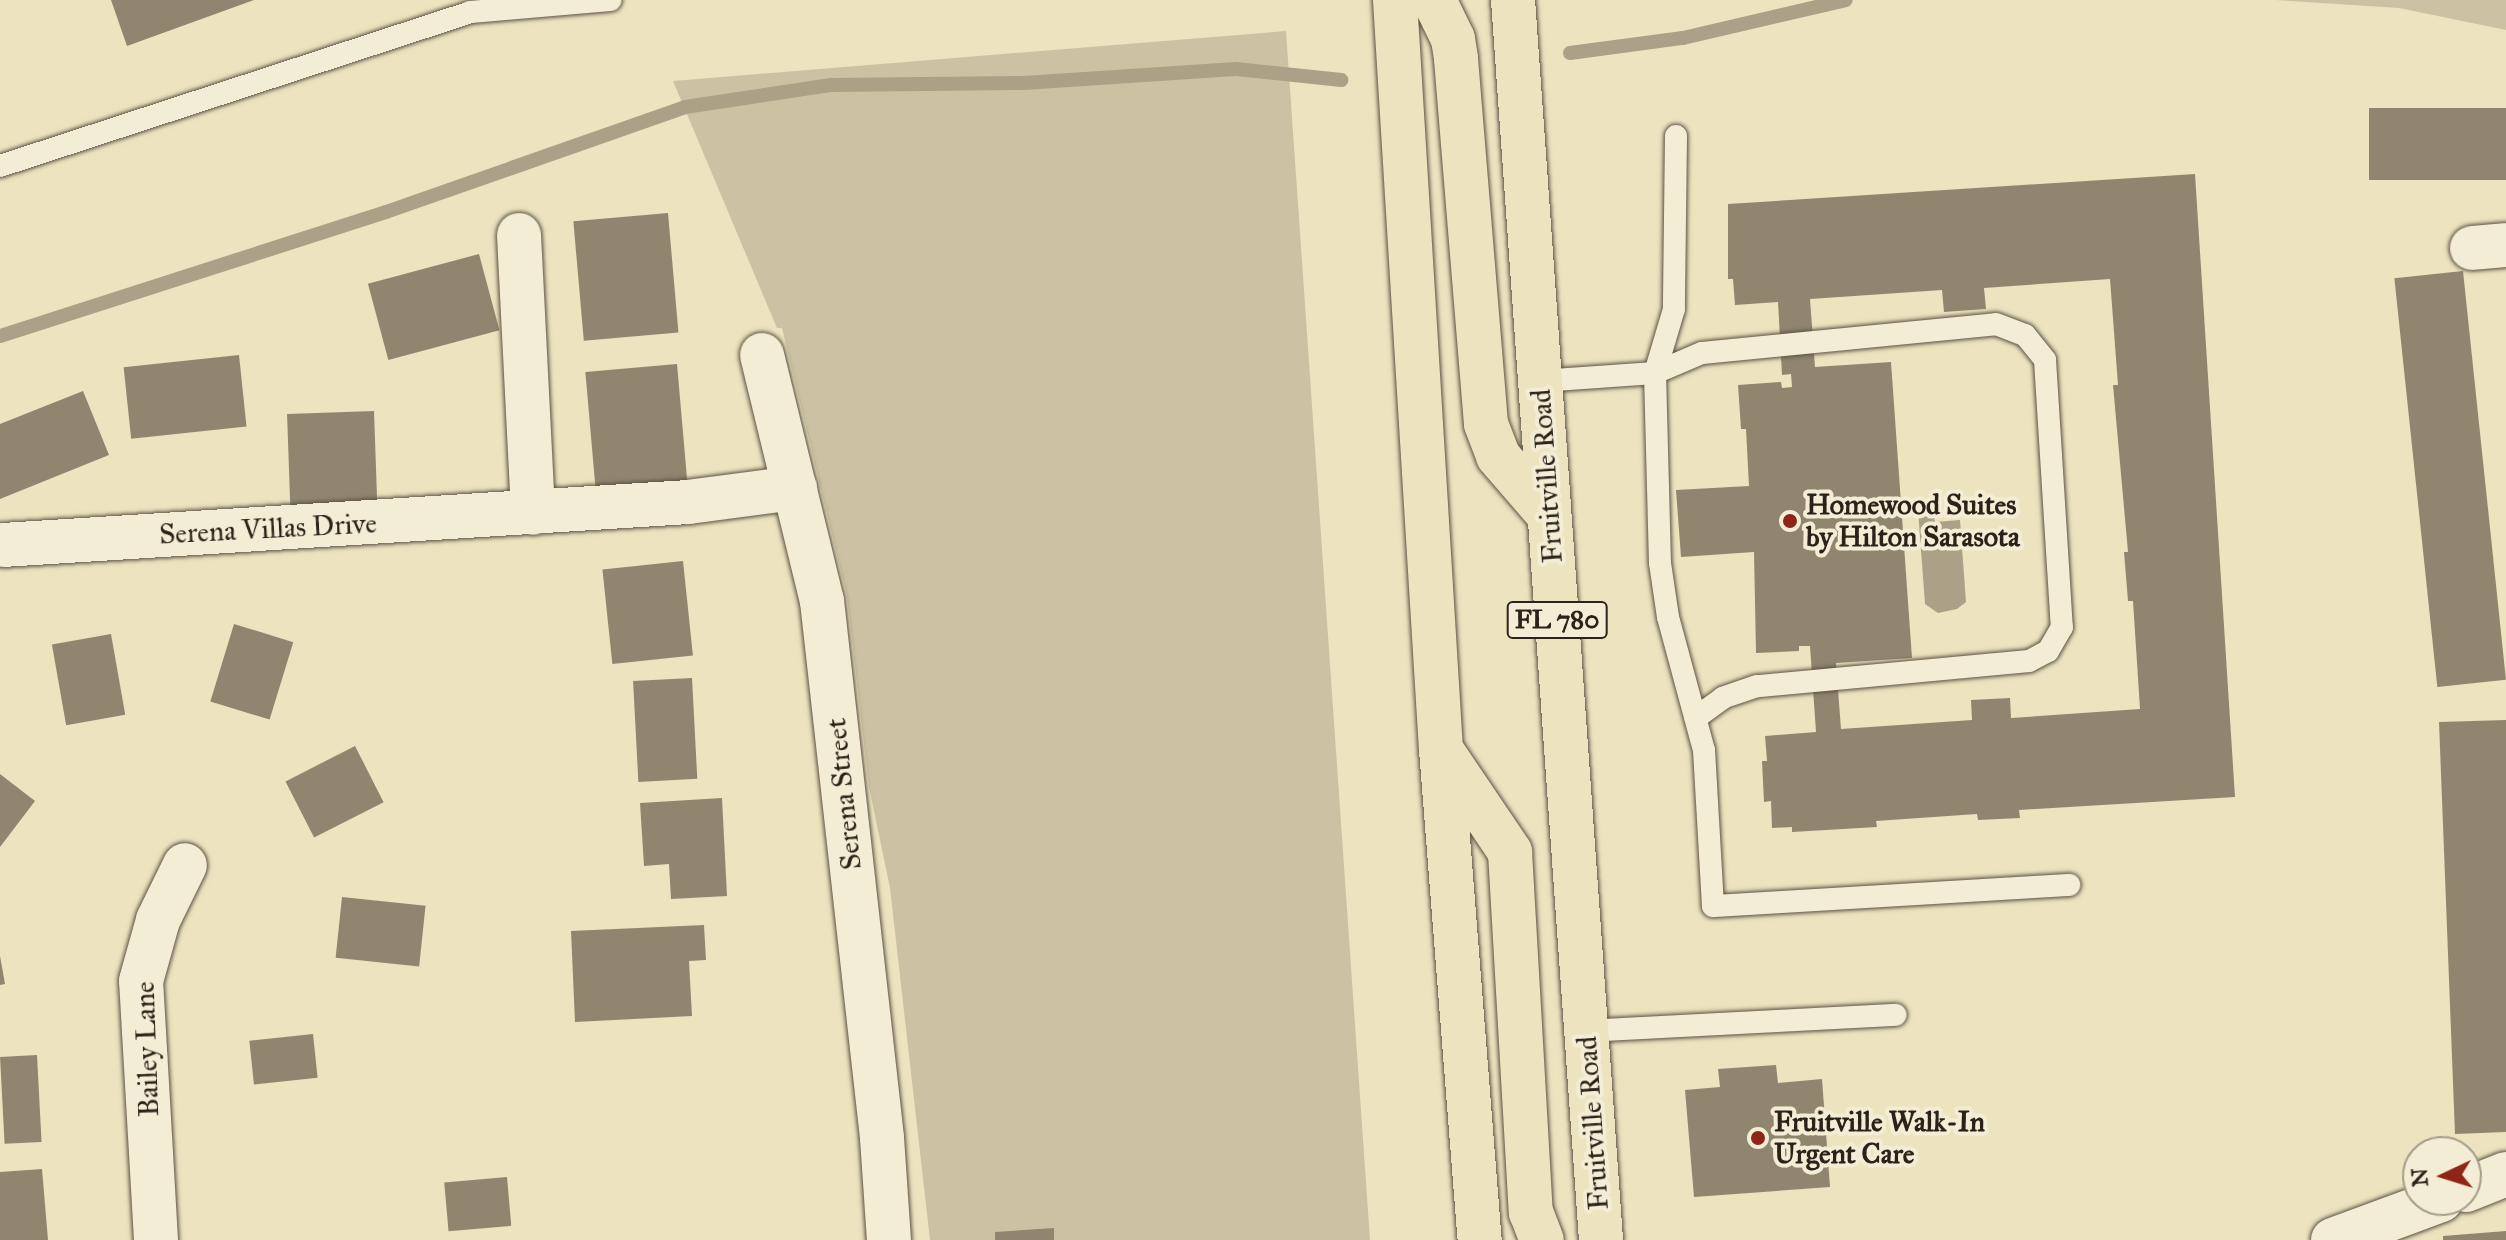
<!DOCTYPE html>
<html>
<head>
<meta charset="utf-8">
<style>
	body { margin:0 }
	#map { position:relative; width:2506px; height:1240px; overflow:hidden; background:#ede3bf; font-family:"IM FELL Great Primer",serif }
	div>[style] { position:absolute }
	.green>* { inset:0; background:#ccc2a3 }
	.water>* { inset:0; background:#aba187 }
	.stream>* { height:14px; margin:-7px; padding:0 7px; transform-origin:7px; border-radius:7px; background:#aba187 }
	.building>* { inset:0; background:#908670; transform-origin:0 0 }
	.roads { filter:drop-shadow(0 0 2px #5c5243) drop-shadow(0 0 2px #5c5243) }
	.service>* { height:22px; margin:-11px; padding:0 11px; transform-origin:11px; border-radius:11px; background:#f3edd5 }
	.minor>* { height:44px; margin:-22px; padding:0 22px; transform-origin:22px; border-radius:22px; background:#f3edd5 }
	.primary>* { height:44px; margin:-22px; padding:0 22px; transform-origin:22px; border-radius:22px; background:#ede3bf }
	.dots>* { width:22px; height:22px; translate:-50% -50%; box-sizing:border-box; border:4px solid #f3edd5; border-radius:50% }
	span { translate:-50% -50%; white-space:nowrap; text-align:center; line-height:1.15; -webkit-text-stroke:8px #f3edd5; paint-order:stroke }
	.shield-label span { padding:2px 6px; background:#f3edd5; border:2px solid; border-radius:6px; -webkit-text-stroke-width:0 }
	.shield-label { font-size:26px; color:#2c221a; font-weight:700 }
	.street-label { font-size:28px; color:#2c221a }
	.poi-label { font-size:28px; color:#2c221a; font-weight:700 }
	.left { translate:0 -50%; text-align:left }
	.north { position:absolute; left:2402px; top:1136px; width:80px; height:80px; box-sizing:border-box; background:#f3edd5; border:2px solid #a39c8a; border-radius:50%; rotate:266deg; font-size:22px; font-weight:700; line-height:32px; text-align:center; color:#2c221a }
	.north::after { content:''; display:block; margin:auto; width:28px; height:36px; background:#8f2418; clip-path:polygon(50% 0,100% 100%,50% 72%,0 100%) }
</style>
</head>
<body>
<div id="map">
	<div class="green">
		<i style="clip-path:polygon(2275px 0,2506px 0,2506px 30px,2399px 8px)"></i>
		<i style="clip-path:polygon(1286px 31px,1370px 1240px,930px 1240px,890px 888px,869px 787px,847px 596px,782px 328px,777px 328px,673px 81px)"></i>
	</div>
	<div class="water">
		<i style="clip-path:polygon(1918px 510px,1933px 510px,1935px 522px,1960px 520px,1966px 602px,1957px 609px,1938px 613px,1925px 604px)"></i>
	</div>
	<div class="stream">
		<i style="left:1570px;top:53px;width:114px;rotate:-7.6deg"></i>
		<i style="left:1683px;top:38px;width:167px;rotate:-13.1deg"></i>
		<i style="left:0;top:336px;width:405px;rotate:-17.8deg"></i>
		<i style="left:386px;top:212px;width:317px;rotate:-19.3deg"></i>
		<i style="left:685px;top:107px;width:148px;rotate:-8.6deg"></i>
		<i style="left:831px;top:85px;width:193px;rotate:-0.6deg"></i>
		<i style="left:1024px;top:83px;width:212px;rotate:-3.8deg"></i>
		<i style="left:1236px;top:69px;width:106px;rotate:6deg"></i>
	</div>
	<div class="building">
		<i style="clip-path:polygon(111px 0,254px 0,127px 46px)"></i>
		<i style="left:2506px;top:108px;width:72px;height:137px;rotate:90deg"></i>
		<i style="clip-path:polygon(evenodd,2195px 174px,2235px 797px,2019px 810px,2020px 818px,1978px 820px,1977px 814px,1876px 821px,1877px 827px,1792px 832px,1792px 827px,1772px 828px,1771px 801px,1764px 802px,1762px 761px,1767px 761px,1765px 736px,1816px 732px,1810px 646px,1799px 646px,1799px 651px,1756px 653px,1754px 552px,1681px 557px,1676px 490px,1749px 486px,1746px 429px,1741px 429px,1738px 385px,1781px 382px,1782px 388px,1792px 387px,1791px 374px,1782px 375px,1778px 302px,1735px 305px,1733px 279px,1728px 279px,1728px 204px,2195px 174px,2110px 279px,2118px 385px,2113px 385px,2128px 552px,2124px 552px,2128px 601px,2133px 601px,2140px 709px,2011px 718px,2010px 698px,1971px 700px,1972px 720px,1841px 729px,1836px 663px,1912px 658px,1891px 362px,1815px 367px,1810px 299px,1942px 290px,1944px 312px,1986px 309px,1984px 288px,2110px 279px)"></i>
		<i style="left:668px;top:213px;width:120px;height:95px;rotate:85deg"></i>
		<i style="left:479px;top:254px;width:79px;height:115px;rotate:75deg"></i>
		<i style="left:2463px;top:271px;width:411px;height:69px;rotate:84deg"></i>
		<i style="left:239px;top:355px;width:72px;height:116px;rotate:84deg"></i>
		<i style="left:677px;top:364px;width:119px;height:92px;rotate:85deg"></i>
		<i style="clip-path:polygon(83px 391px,109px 455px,0 499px,0 424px)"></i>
		<i style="left:374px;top:411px;width:95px;height:87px;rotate:88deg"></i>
		<i style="left:683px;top:561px;width:95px;height:81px;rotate:84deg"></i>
		<i style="left:234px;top:624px;width:62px;height:81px;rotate:17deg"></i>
		<i style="left:111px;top:634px;width:82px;height:60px;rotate:80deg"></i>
		<i style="left:692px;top:678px;width:101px;height:59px;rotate:87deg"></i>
		<i style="clip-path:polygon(2506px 720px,2506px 1132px,2455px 1134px,2439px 722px)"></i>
		<i style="left:355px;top:746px;width:63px;height:78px;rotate:63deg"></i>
		<i style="clip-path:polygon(0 774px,35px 801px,0 847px)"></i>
		<i style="clip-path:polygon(722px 798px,727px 896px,671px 899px,669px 864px,644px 866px,640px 803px)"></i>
		<i style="left:342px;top:897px;width:84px;height:61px;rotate:6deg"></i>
		<i style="clip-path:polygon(704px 925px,706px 960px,689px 961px,692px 1016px,575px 1022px,571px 931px)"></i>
		<i style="clip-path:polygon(0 956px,5px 984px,0 985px)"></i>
		<i style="left:313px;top:1034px;width:44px;height:64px;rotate:84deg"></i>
		<i style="left:37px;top:1055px;width:87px;height:37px;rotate:87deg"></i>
		<i style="clip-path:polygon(1776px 1065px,1778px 1083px,1822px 1079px,1830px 1187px,1694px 1197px,1685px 1090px,1720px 1087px,1718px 1069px)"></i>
		<i style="clip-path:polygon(42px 1169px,48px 1240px,0 1240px,0 1172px)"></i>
		<i style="left:507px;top:1177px;width:49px;height:63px;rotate:85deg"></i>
		<i style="clip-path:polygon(1054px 1228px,1054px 1240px,995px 1240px,995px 1232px)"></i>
		<i style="clip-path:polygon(2506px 1231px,2506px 1240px,2443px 1240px,2443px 1236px)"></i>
	</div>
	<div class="roads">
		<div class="service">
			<i style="left:1676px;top:136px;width:173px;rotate:90.7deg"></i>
			<i style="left:1674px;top:309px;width:67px;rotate:106.5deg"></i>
			<i style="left:1655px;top:373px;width:190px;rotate:88.5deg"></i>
			<i style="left:1660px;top:563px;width:55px;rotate:81.6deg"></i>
			<i style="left:1668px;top:617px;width:138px;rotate:74.9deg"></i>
			<i style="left:1704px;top:750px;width:156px;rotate:86.7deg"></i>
			<i style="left:1713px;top:906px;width:357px;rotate:-3.4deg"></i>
			<i style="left:0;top:166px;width:495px;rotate:-18.1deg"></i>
			<i style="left:470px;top:12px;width:141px;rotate:-4.9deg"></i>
			<i style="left:1540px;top:381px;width:115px;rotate:-4deg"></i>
			<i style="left:1655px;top:373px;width:51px;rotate:-23.1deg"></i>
			<i style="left:1702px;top:353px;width:295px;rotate:-5.6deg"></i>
			<i style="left:1996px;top:324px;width:31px;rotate:21deg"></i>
			<i style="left:2025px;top:335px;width:32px;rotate:51deg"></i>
			<i style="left:2045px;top:360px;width:268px;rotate:86.4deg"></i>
			<i style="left:2062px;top:627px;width:28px;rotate:120deg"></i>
			<i style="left:2048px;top:651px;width:21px;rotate:152deg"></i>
			<i style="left:2029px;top:661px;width:273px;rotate:174.7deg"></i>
			<i style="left:1757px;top:686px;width:36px;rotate:161deg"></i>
			<i style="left:1723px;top:698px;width:34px;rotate:144deg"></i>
			<i style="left:1586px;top:1031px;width:310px;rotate:-3deg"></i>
		</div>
		<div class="minor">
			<i style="left:519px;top:235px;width:278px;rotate:87.1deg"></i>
			<i style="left:2472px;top:248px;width:34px;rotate:-5deg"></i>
			<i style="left:762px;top:355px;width:253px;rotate:76.3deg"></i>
			<i style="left:822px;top:601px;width:540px;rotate:83.62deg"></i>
			<i style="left:882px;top:1138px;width:102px;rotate:86.1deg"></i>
			<i style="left:3px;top:545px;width:686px;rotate:-3.59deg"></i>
			<i style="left:688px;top:502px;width:108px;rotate:-7.5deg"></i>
			<i style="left:2466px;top:1190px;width:43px;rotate:-21.8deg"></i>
			<i style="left:156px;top:1240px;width:259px;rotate:-93.3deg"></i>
			<i style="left:141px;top:981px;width:63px;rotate:-74.4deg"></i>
			<i style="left:158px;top:920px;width:61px;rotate:-63.9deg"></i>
			<i style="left:2333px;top:1240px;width:115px;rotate:-20.3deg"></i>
		</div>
		<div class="primary">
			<i style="left:1395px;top:0;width:750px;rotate:86.49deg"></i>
			<i style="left:1441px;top:749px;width:493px;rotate:85.5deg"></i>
			<i style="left:1434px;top:0;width:43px;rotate:64deg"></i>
			<i style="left:1453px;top:39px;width:20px;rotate:81deg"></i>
			<i style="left:1456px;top:59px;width:366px;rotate:85.3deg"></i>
			<i style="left:1486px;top:424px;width:34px;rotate:69deg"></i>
			<i style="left:1498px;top:456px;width:78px;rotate:49.2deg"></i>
			<i style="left:1513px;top:0;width:1243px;rotate:85.94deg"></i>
			<i style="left:1442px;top:751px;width:122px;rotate:56deg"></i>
			<i style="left:1510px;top:852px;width:361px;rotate:86.7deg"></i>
			<i style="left:1531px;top:1212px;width:30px;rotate:69deg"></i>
		</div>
	</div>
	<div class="dots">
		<i style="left:1790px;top:521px;background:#8f2418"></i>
		<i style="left:1758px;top:1138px;background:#8f2418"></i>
	</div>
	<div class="shield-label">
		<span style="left:1557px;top:620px">FL 780</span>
	</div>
	<div class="street-label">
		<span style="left:1547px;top:476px;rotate:-94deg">Fruitville Road</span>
		<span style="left:268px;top:529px;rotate:-3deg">Serena Villas Drive</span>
		<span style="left:844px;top:794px;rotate:-96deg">Serena Street</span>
		<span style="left:147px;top:1049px;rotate:-92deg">Bailey Lane</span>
		<span style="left:1593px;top:1123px;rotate:-94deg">Fruitville Road</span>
	</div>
	<div class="poi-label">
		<span class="left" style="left:1806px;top:521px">Homewood Suites<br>by Hilton Sarasota</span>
		<span class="left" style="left:1774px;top:1138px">Fruitville Walk-In<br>Urgent Care</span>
	</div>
	<div class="north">N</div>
</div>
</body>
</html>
